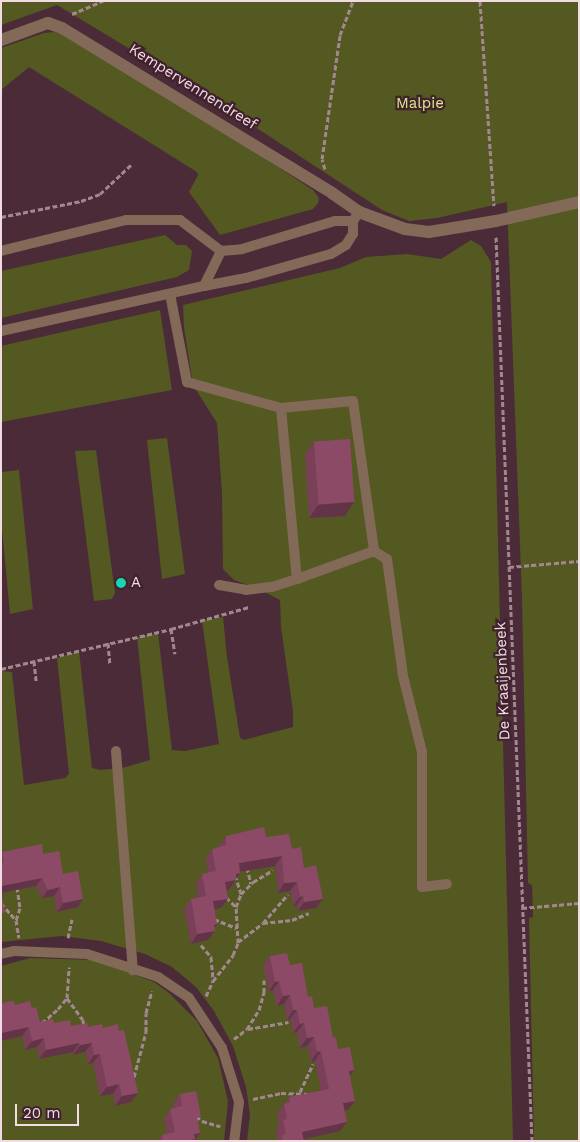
<!DOCTYPE html>
<html>
<head>
<meta charset="utf-8">
<style>
	body { margin:0 }
	#map { position:relative; width:580px; height:1142px; overflow:hidden; background:#4b2b38; font-family:"Work Sans",sans-serif }
	div>[style] { position:absolute }
	.green>* { inset:0; background:#535921 }
	.path>* { height:3px; margin-top:-1.5px; transform-origin:0; background:repeating-linear-gradient(90deg,#a28791 0 5px,transparent 0 7.5px) }
	.service>* { height:10px; margin:-5px; padding:0 5px; transform-origin:5px; border-radius:5px; background:#836957 }
	.minor>* { height:12px; margin:-6px; padding:0 6px; transform-origin:6px; border-radius:6px; background:#836957 }
	.wall>* { inset:0; background:#794058 }
	.shaded-wall>* { inset:0; background:#633447 }
	.building>* { inset:0; background:#8d4a66; transform-origin:0 0 }
	.dots>* { width:14px; height:14px; translate:-50% -50%; box-sizing:border-box; border:2px solid #40212e; border-radius:50% }
	span { translate:-50% -50%; white-space:nowrap; text-align:center; line-height:1.15; -webkit-text-stroke:4.5px #40212e; paint-order:stroke }
	.street-label { font-size:15px; color:#f2dce4 }
	.park-label { font-size:15px; color:#ddea85 }
	.poi-label { font-size:15px; color:#f2dce4 }
	.left { translate:0 -50%; text-align:left }
	.frame { position:absolute; inset:0; border:2px solid #f2dce4; pointer-events:none }
	.scale { position:absolute; left:15px; top:1104px; width:64px; height:22px; box-sizing:border-box; border:2px solid #f2dce4; border-top:0; padding-left:6px; font-size:15px; line-height:18px; white-space:nowrap; color:#f2dce4; -webkit-text-stroke:4px #40212e; paint-order:stroke }
</style>
</head>
<body>
<div id="map">
	<div class="green">
		<i style="clip-path:polygon(1px 1px,579px 1px,579px 1141px,534px 1141px,529px 918px,533px 917px,532px 885px,528px 883px,522px 598px,507px 202px,437px 218px,409px 221px,382px 210px,206px 95px,57px 5px,1px 25px)"></i>
		<i style="clip-path:polygon(54px 32px,64px 34px,169px 96px,313px 190px,319px 198px,318px 203px,313px 209px,220px 235px,189px 192px,198px 175px,197px 172px,29px 67px,1px 90px,1px 48px,44px 33px)"></i>
		<i style="clip-path:polygon(165px 235px,177px 245px,186px 245px,192px 251px,189px 270px,177px 277px,1px 318px,1px 271px)"></i>
		<i style="clip-path:polygon(471px 240px,481px 246px,491px 262px,513px 1141px,247px 1141px,250px 1115px,246px 1087px,233px 1046px,214px 1011px,196px 987px,172px 967px,145px 954px,101px 941px,62px 936px,1px 942px,1px 671px,12px 672px,24px 785px,65px 778px,69px 774px,57px 658px,79px 651px,92px 768px,100px 770px,122px 768px,150px 760px,137px 637px,158px 633px,172px 750px,185px 751px,219px 744px,202px 621px,223px 617px,227px 657px,240px 738px,244px 740px,293px 727px,293px 711px,281px 627px,280px 600px,257px 588px,234px 580px,223px 569px,222px 493px,217px 423px,193px 385px,184px 328px,183px 305px,340px 268px,366px 257px,407px 254px,441px 259px)"></i>
		<i style="clip-path:polygon(160px 310px,172px 390px,1px 422px,1px 346px)"></i>
		<i style="clip-path:polygon(167px 438px,185px 574px,162px 579px,147px 440px)"></i>
		<i style="clip-path:polygon(96px 450px,115px 593px,112px 599px,94px 601px,75px 451px)"></i>
		<i style="clip-path:polygon(19px 470px,33px 609px,10px 614px,1px 518px,1px 472px)"></i>
		<i style="clip-path:polygon(30px 958px,96px 960px,154px 982px,169px 993px,197px 1021px,218px 1058px,228px 1101px,224px 1141px,1px 1141px,1px 966px)"></i>
	</div>
	<div class="path">
		<i style="left:480px;top:1px;width:205px;rotate:86.1deg"></i>
		<i style="left:72px;top:14px;width:34px;rotate:-23deg"></i>
		<i style="left:325px;top:169px;width:10px;rotate:-107deg"></i>
		<i style="left:322px;top:159px;width:125px;rotate:-81.7deg"></i>
		<i style="left:340px;top:35px;width:36px;rotate:-69deg"></i>
		<i style="left:1px;top:217px;width:82px;rotate:-11.3deg"></i>
		<i style="left:81px;top:201px;width:20px;rotate:-20deg"></i>
		<i style="left:100px;top:194px;width:45px;rotate:-43.2deg"></i>
		<i style="left:496px;top:237px;width:905px;rotate:87.72deg"></i>
		<i style="left:509px;top:567px;width:70px;rotate:-4.9deg"></i>
		<i style="left:171px;top:629px;width:25px;rotate:81deg"></i>
		<i style="left:108px;top:643px;width:22px;rotate:85deg"></i>
		<i style="left:34px;top:661px;width:20px;rotate:84deg"></i>
		<i style="left:1px;top:669px;width:175px;rotate:-13.2deg"></i>
		<i style="left:171px;top:629px;width:81px;rotate:-15.8deg"></i>
		<i style="left:247px;top:867px;width:17px;rotate:77deg"></i>
		<i style="left:235px;top:875px;width:20px;rotate:72deg"></i>
		<i style="left:17px;top:887px;width:21px;rotate:82deg"></i>
		<i style="left:20px;top:908px;width:13px;rotate:108deg"></i>
		<i style="left:16px;top:920px;width:18px;rotate:81deg"></i>
		<i style="left:226px;top:897px;width:14px;rotate:45deg"></i>
		<i style="left:1px;top:903px;width:23px;rotate:49deg"></i>
		<i style="left:522px;top:908px;width:57px;rotate:-5deg"></i>
		<i style="left:214px;top:919px;width:24px;rotate:22deg"></i>
		<i style="left:263px;top:923px;width:29px;rotate:-6deg"></i>
		<i style="left:292px;top:920px;width:18px;rotate:-22deg"></i>
		<i style="left:68px;top:938px;width:19px;rotate:-78deg"></i>
		<i style="left:238px;top:942px;width:31px;rotate:-37deg"></i>
		<i style="left:263px;top:923px;width:38px;rotate:-49deg"></i>
		<i style="left:201px;top:945px;width:16px;rotate:50deg"></i>
		<i style="left:211px;top:957px;width:23px;rotate:85deg"></i>
		<i style="left:206px;top:996px;width:17px;rotate:-65deg"></i>
		<i style="left:213px;top:981px;width:33px;rotate:-52deg"></i>
		<i style="left:233px;top:955px;width:13px;rotate:-67deg"></i>
		<i style="left:238px;top:943px;width:36px;rotate:-93deg"></i>
		<i style="left:236px;top:907px;width:14px;rotate:-69deg"></i>
		<i style="left:241px;top:894px;width:17px;rotate:-45deg"></i>
		<i style="left:253px;top:882px;width:23px;rotate:-31deg"></i>
		<i style="left:67px;top:998px;width:27px;rotate:54deg"></i>
		<i style="left:83px;top:1020px;width:6px;rotate:81deg"></i>
		<i style="left:42px;top:1023px;width:21px;rotate:-41deg"></i>
		<i style="left:58px;top:1009px;width:14px;rotate:-51deg"></i>
		<i style="left:67px;top:998px;width:31px;rotate:-86deg"></i>
		<i style="left:248px;top:1029px;width:41px;rotate:-9.9deg"></i>
		<i style="left:234px;top:1039px;width:16px;rotate:-38deg"></i>
		<i style="left:247px;top:1029px;width:22px;rotate:-58deg"></i>
		<i style="left:259px;top:1010px;width:19px;rotate:-74deg"></i>
		<i style="left:264px;top:992px;width:12px;rotate:-90deg"></i>
		<i style="left:134px;top:1077px;width:47px;rotate:-75.1deg"></i>
		<i style="left:146px;top:1032px;width:19px;rotate:-90deg"></i>
		<i style="left:146px;top:1013px;width:23px;rotate:-75deg"></i>
		<i style="left:300px;top:1092px;width:31px;rotate:-65deg"></i>
		<i style="left:253px;top:1099px;width:29px;rotate:-12deg"></i>
		<i style="left:281px;top:1093px;width:30px;rotate:2deg"></i>
		<i style="left:196px;top:1116px;width:8px;rotate:40deg"></i>
		<i style="left:202px;top:1121px;width:19px;rotate:16deg"></i>
	</div>
	<div class="service">
		<i style="left:1px;top:251px;width:129px;rotate:-13.9deg"></i>
		<i style="left:126px;top:220px;width:54px"></i>
		<i style="left:180px;top:220px;width:51px;rotate:37.1deg"></i>
		<i style="left:221px;top:251px;width:21px;rotate:-5deg"></i>
		<i style="left:242px;top:249px;width:97px;rotate:-16.8deg"></i>
		<i style="left:335px;top:221px;width:18px"></i>
		<i style="left:204px;top:286px;width:39px;rotate:-64deg"></i>
		<i style="left:170px;top:294px;width:90px;rotate:79.1deg"></i>
		<i style="left:187px;top:382px;width:98px;rotate:15.5deg"></i>
		<i style="left:281px;top:408px;width:72px;rotate:-5.6deg"></i>
		<i style="left:353px;top:401px;width:151px;rotate:82deg"></i>
		<i style="left:374px;top:551px;width:15px;rotate:32deg"></i>
		<i style="left:387px;top:559px;width:118px;rotate:82.2deg"></i>
		<i style="left:403px;top:676px;width:78px;rotate:76deg"></i>
		<i style="left:422px;top:752px;width:135px;rotate:90deg"></i>
		<i style="left:422px;top:887px;width:25px;rotate:-7deg"></i>
		<i style="left:1px;top:331px;width:208px;rotate:-12.5deg"></i>
		<i style="left:204px;top:286px;width:43px;rotate:-10.8deg"></i>
		<i style="left:246px;top:278px;width:88px;rotate:-15.8deg"></i>
		<i style="left:331px;top:254px;width:17px;rotate:-31deg"></i>
		<i style="left:346px;top:245px;width:13px;rotate:-58deg"></i>
		<i style="left:353px;top:234px;width:13px;rotate:-90deg"></i>
		<i style="left:353px;top:221px;width:11px;rotate:-56deg"></i>
		<i style="left:281px;top:408px;width:172px;rotate:84.7deg"></i>
		<i style="left:297px;top:579px;width:82px;rotate:-20deg"></i>
		<i style="left:219px;top:585px;width:27px;rotate:10deg"></i>
		<i style="left:246px;top:590px;width:26px;rotate:-7deg"></i>
		<i style="left:272px;top:587px;width:26px;rotate:-18deg"></i>
		<i style="left:116px;top:751px;width:220px;rotate:85.6deg"></i>
		<i style="left:1px;top:954px;width:13px;rotate:-13deg"></i>
		<i style="left:14px;top:951px;width:73px;rotate:2.4deg"></i>
		<i style="left:87px;top:954px;width:75px;rotate:17.9deg"></i>
		<i style="left:158px;top:977px;width:37px;rotate:34deg"></i>
		<i style="left:189px;top:998px;width:60px;rotate:56.6deg"></i>
		<i style="left:222px;top:1048px;width:57px;rotate:72.5deg"></i>
		<i style="left:239px;top:1102px;width:39px;rotate:97deg"></i>
	</div>
	<div class="minor">
		<i style="left:1px;top:40px;width:50px;rotate:-19.9deg"></i>
		<i style="left:48px;top:23px;width:15px;rotate:20deg"></i>
		<i style="left:62px;top:28px;width:316px;rotate:31.4deg"></i>
		<i style="left:332px;top:193px;width:33px;rotate:35deg"></i>
		<i style="left:359px;top:212px;width:49px;rotate:20.3deg"></i>
		<i style="left:405px;top:229px;width:24px;rotate:7deg"></i>
		<i style="left:429px;top:232px;width:68px;rotate:-9.3deg"></i>
		<i style="left:496px;top:221px;width:85px;rotate:-12.9deg"></i>
	</div>
	<div class="wall">
		<i style="clip-path:polygon(314px 441px,345px 516px,309px 518px,305px 455px)"></i>
		<i style="clip-path:polygon(226px 836px,266px 837px,292px 849px,304px 868px,316px 908px,298px 911px,297px 905px,293px 906px,290px 891px,278px 893px,275px 866px,240px 872px,236px 878px,236px 880px,229px 890px,226px 890px,228px 899px,221px 908px,215px 909px,215px 931px,208px 940px,191px 944px,184px 909px,191px 899px,198px 898px,196px 883px,202px 874px,208px 873px,206px 858px,212px 849px,219px 847px,219px 846px)"></i>
		<i style="clip-path:polygon(2px 852px,43px 854px,63px 874px,78px 907px,57px 912px,54px 896px,42px 898px,36px 886px,1px 893px,1px 918px,1px 853px)"></i>
		<i style="clip-path:polygon(270px 956px,290px 965px,314px 1008px,333px 1038px,338px 1049px,354px 1070px,350px 1075px,348px 1110px,344px 1111px,340px 1131px,303px 1139px,304px 1141px,278px 1141px,276px 1129px,279px 1125px,277px 1113px,284px 1104px,285px 1103px,289px 1097px,321px 1091px,315px 1061px,311px 1062px,307px 1046px,300px 1048px,297px 1032px,293px 1033px,290px 1019px,287px 1020px,284px 1004px,277px 1006px,273px 990px,269px 991px,263px 966px)"></i>
		<i style="clip-path:polygon(1px 1003px,15px 1005px,32px 1008px,40px 1022px,54px 1023px,71px 1026px,103px 1028px,119px 1031px,138px 1093px,131px 1102px,115px 1106px,113px 1094px,100px 1096px,93px 1063px,88px 1064px,85px 1052px,73px 1055px,73px 1052px,39px 1059px,37px 1047px,25px 1050px,22px 1036px,1px 1041px)"></i>
		<i style="clip-path:polygon(180px 1094px,198px 1121px,200px 1133px,195px 1141px,157px 1141px,162px 1135px,167px 1134px,164px 1119px,170px 1109px,174px 1108px,173px 1104px)"></i>
	</div>
	<div class="shaded-wall">
		<i style="clip-path:polygon(354px 502px,345px 516px,309px 518px,318px 505px)"></i>
		<i style="clip-path:polygon(282px 856px,275px 866px,232px 873px,239px 863px)"></i>
		<i style="clip-path:polygon(240px 873px,229px 890px,219px 892px,225px 882px,236px 874px)"></i>
		<i style="clip-path:polygon(42px 878px,36px 886px,1px 893px,1px 886px)"></i>
		<i style="clip-path:polygon(297px 882px,290px 891px,278px 893px,284px 883px)"></i>
		<i style="clip-path:polygon(60px 887px,54px 896px,42px 898px,48px 890px)"></i>
		<i style="clip-path:polygon(303px 896px,297px 905px,293px 906px,300px 897px)"></i>
		<i style="clip-path:polygon(83px 899px,78px 907px,57px 912px,63px 903px)"></i>
		<i style="clip-path:polygon(228px 899px,221px 908px,207px 911px,213px 901px)"></i>
		<i style="clip-path:polygon(323px 899px,316px 908px,298px 911px,304px 902px)"></i>
		<i style="clip-path:polygon(217px 924px,212px 931px,215px 931px,208px 940px,191px 944px,197px 934px,214px 925px)"></i>
		<i style="clip-path:polygon(279px 981px,273px 990px,269px 991px,275px 982px)"></i>
		<i style="clip-path:polygon(290px 995px,284px 1004px,277px 1006px,283px 996px)"></i>
		<i style="clip-path:polygon(293px 1010px,297px 1010px,290px 1019px,287px 1020px)"></i>
		<i style="clip-path:polygon(304px 1023px,297px 1032px,293px 1033px,300px 1024px)"></i>
		<i style="clip-path:polygon(29px 1027px,22px 1036px,1px 1041px,1px 1033px)"></i>
		<i style="clip-path:polygon(314px 1037px,307px 1046px,300px 1048px,307px 1038px)"></i>
		<i style="clip-path:polygon(44px 1038px,37px 1047px,25px 1050px,32px 1041px)"></i>
		<i style="clip-path:polygon(79px 1043px,73px 1052px,39px 1059px,46px 1050px)"></i>
		<i style="clip-path:polygon(92px 1043px,85px 1052px,73px 1055px,80px 1045px)"></i>
		<i style="clip-path:polygon(321px 1051px,315px 1061px,311px 1062px,317px 1052px)"></i>
		<i style="clip-path:polygon(100px 1054px,93px 1063px,88px 1064px,94px 1055px)"></i>
		<i style="clip-path:polygon(354px 1070px,348px 1079px,349px 1071px)"></i>
		<i style="clip-path:polygon(119px 1084px,113px 1094px,100px 1096px,107px 1087px)"></i>
		<i style="clip-path:polygon(138px 1093px,131px 1102px,115px 1106px,122px 1096px)"></i>
		<i style="clip-path:polygon(355px 1101px,348px 1110px,336px 1112px,343px 1103px)"></i>
		<i style="clip-path:polygon(347px 1122px,340px 1131px,297px 1141px,302px 1132px)"></i>
		<i style="clip-path:polygon(200px 1133px,195px 1141px,188px 1141px,194px 1134px)"></i>
	</div>
	<div class="building">
		<i style="left:350px;top:439px;width:63px;height:36px;rotate:86deg"></i>
		<i style="clip-path:polygon(264px 827px,266px 837px,289px 834px,292px 849px,301px 847px,304px 868px,316px 865px,323px 899px,304px 902px,303px 896px,300px 897px,297px 882px,284px 883px,282px 856px,239px 863px,240px 873px,236px 874px,236px 880px,225px 882px,228px 899px,213px 901px,217px 924px,214px 925px,215px 931px,197px 934px,191px 899px,206px 896px,202px 874px,216px 871px,212px 849px,226px 845px,226px 836px)"></i>
		<i style="clip-path:polygon(42px 844px,43px 854px,59px 851px,63px 874px,78px 871px,83px 899px,63px 903px,60px 887px,48px 890px,42px 878px,1px 886px,1px 863px,4px 863px,2px 852px)"></i>
		<i style="clip-path:polygon(1px 892px,5px 912px,1px 913px)"></i>
		<i style="clip-path:polygon(287px 953px,290px 965px,302px 963px,308px 997px,312px 996px,314px 1008px,327px 1006px,333px 1038px,336px 1037px,338px 1049px,350px 1047px,354px 1070px,349px 1071px,355px 1101px,343px 1103px,347px 1122px,302px 1132px,304px 1141px,283px 1141px,282px 1135px,286px 1134px,283px 1120px,287px 1119px,284px 1104px,290px 1102px,289px 1097px,329px 1089px,321px 1051px,317px 1052px,314px 1037px,307px 1038px,304px 1023px,300px 1024px,297px 1010px,293px 1010px,290px 995px,283px 996px,279px 981px,275px 982px,270px 956px)"></i>
		<i style="clip-path:polygon(14px 1001px,15px 1005px,30px 1001px,32px 1008px,36px 1007px,40px 1022px,53px 1019px,54px 1023px,70px 1020px,71px 1026px,87px 1023px,88px 1027px,102px 1024px,103px 1028px,118px 1024px,119px 1031px,124px 1030px,138px 1093px,122px 1096px,119px 1084px,107px 1087px,100px 1054px,94px 1055px,92px 1043px,80px 1045px,79px 1043px,46px 1050px,44px 1038px,32px 1041px,29px 1027px,1px 1033px,1px 1003px)"></i>
		<i style="clip-path:polygon(196px 1091px,201px 1117px,197px 1118px,200px 1133px,194px 1134px,195px 1139px,188px 1141px,163px 1141px,162px 1135px,175px 1132px,170px 1109px,182px 1106px,180px 1094px)"></i>
	</div>
	<div class="dots">
		<i style="left:121px;top:583px;background:#19d5b2"></i>
	</div>
	<div class="street-label">
		<span style="left:193px;top:87px;rotate:32deg">Kempervennendreef</span>
		<span style="left:503px;top:681px;rotate:-92deg">De Kraaijenbeek</span>
	</div>
	<div class="park-label">
		<span style="left:420px;top:104px">Malpie</span>
	</div>
	<div class="poi-label">
		<span class="left" style="left:131px;top:583px">A</span>
	</div>
	<div class="frame"></div>
	<div class="scale">20 m</div>
</div>
</body>
</html>
